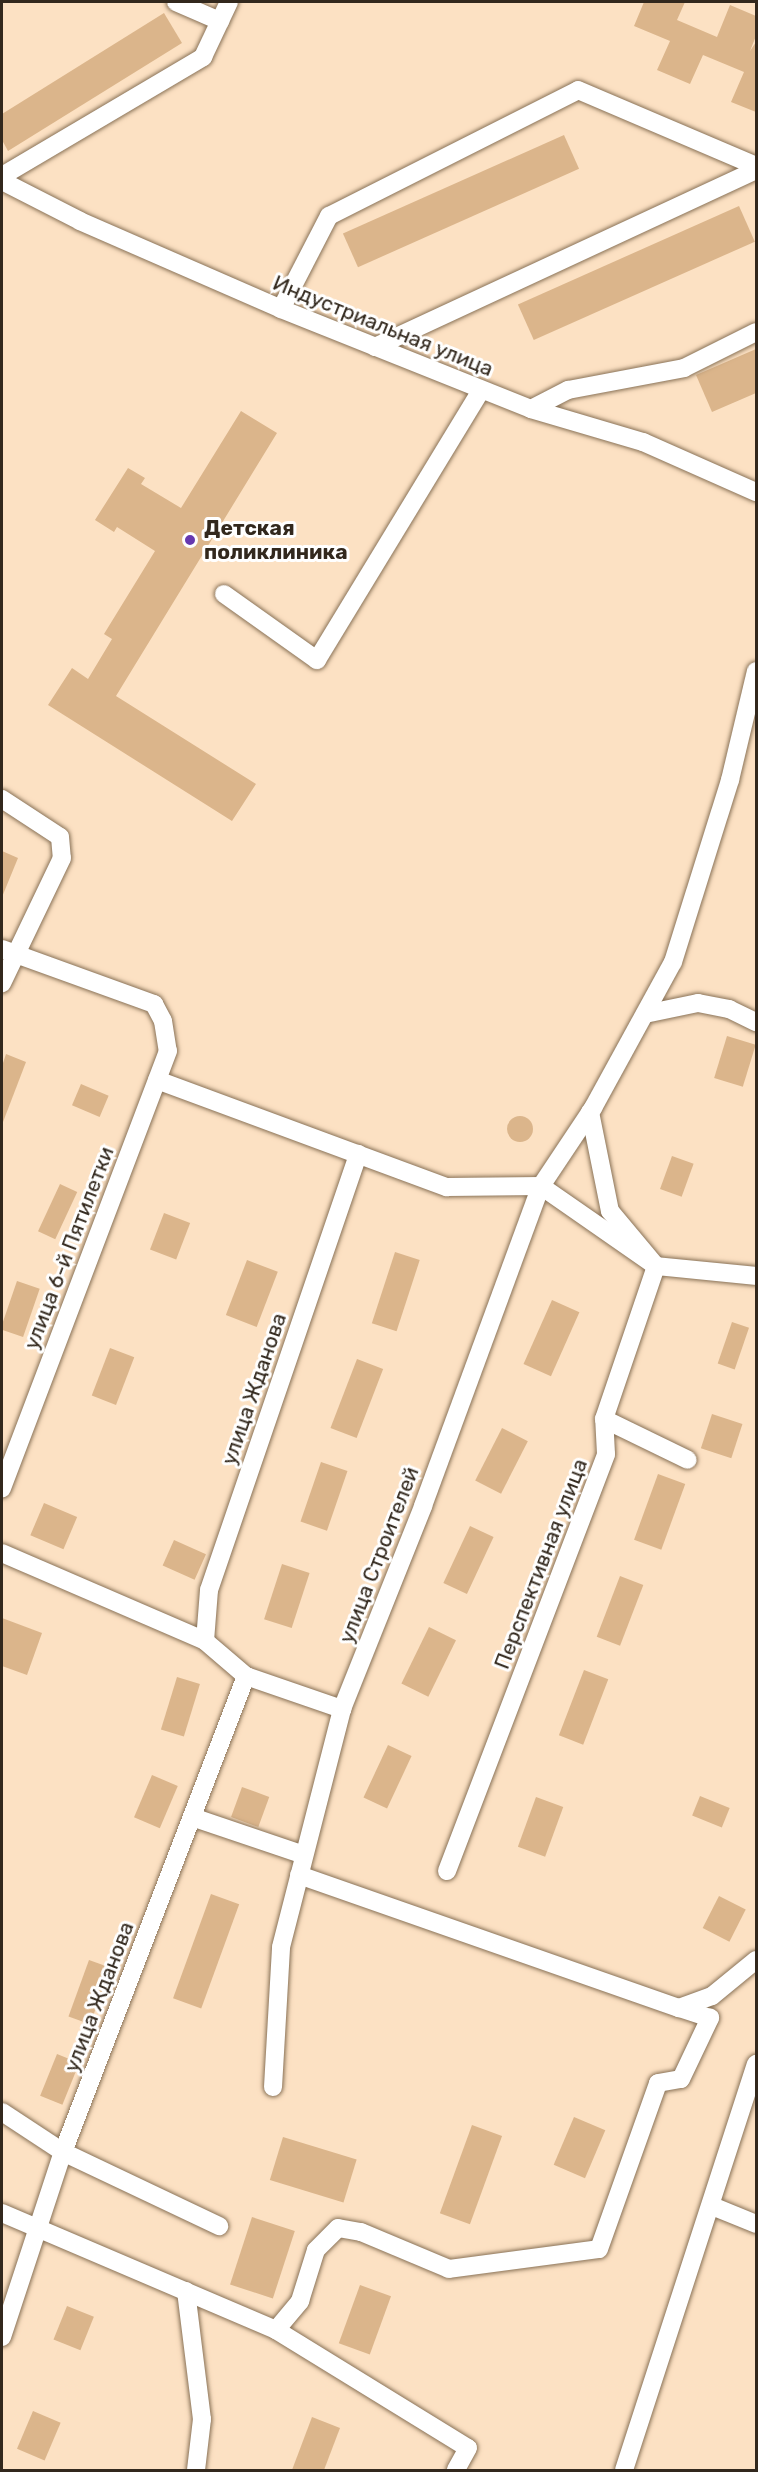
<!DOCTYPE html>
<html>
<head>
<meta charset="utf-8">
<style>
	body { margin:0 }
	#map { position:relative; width:758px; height:2472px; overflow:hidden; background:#fce1c3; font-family:Rubik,sans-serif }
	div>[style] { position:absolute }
	.building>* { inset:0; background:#dbb58b; transform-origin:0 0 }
	.round { border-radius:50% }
	.roads { filter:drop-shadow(0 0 2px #897257) drop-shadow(0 0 2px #897257) }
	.minor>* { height:18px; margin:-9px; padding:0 9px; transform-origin:9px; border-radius:9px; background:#fff }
	.dots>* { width:16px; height:16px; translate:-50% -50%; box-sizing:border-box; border:3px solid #fff; border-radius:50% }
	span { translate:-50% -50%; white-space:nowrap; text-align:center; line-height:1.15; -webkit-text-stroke:6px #fff; paint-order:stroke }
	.street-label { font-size:21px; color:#32281d }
	.poi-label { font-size:21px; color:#32281d; font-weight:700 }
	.left { translate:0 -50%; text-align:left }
	.frame { position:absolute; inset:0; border:3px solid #32281d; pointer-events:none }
</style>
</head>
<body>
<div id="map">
	<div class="building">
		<i style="clip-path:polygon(644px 2px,685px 2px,677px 20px,717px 37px,730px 5px,756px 16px,756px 36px,750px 51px,756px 42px,756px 112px,731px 102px,744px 72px,703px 55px,690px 84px,657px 70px,670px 41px,634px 26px)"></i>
		<i style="clip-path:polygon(164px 13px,182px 43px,8px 151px,2px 140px,2px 114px)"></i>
		<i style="left:564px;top:135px;width:37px;height:242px;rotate:66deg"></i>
		<i style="left:739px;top:206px;width:39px;height:242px;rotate:66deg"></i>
		<i style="clip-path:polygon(756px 349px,756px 393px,712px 412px,696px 375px)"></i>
		<i style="clip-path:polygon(241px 411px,277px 433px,116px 696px,256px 784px,232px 821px,48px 705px,72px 668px,88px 679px,112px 639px,104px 634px,155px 551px,117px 527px,114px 532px,95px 520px,128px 468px,145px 478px,141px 484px,181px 508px)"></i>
		<i style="clip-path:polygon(2px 851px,18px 858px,2px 897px)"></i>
		<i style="left:727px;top:1036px;width:30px;height:44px;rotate:17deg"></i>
		<i style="clip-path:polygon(6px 1054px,26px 1062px,3px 1122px,2px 1066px)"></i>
		<i style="left:81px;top:1084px;width:30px;height:23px;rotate:23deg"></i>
		<i class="round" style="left:507px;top:1116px;width:26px;height:26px"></i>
		<i style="left:672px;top:1156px;width:23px;height:35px;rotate:20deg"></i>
		<i style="left:60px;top:1184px;width:19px;height:52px;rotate:25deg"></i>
		<i style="left:164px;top:1213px;width:28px;height:39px;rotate:21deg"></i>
		<i style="left:395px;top:1252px;width:26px;height:75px;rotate:18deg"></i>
		<i style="left:247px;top:1260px;width:33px;height:59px;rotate:21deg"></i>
		<i style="left:17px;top:1281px;width:24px;height:51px;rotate:19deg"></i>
		<i style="left:552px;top:1300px;width:30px;height:70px;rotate:24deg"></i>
		<i style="left:732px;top:1322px;width:18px;height:44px;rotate:19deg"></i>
		<i style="left:110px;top:1348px;width:26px;height:51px;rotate:21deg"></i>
		<i style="left:357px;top:1359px;width:28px;height:74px;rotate:21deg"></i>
		<i style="left:712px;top:1414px;width:32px;height:36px;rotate:18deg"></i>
		<i style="left:502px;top:1428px;width:29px;height:59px;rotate:27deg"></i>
		<i style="left:321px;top:1462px;width:28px;height:63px;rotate:19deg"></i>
		<i style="left:658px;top:1474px;width:29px;height:70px;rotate:20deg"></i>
		<i style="left:44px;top:1503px;width:36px;height:35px;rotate:23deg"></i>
		<i style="left:470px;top:1526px;width:26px;height:63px;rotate:25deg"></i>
		<i style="left:174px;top:1540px;width:35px;height:28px;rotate:24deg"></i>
		<i style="left:282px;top:1564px;width:29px;height:58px;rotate:18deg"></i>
		<i style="left:620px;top:1576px;width:25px;height:65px;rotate:21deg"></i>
		<i style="clip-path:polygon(2px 1618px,42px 1633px,27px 1675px,2px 1666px)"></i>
		<i style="left:429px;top:1627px;width:30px;height:63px;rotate:26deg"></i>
		<i style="left:584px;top:1670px;width:26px;height:70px;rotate:21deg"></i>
		<i style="left:177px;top:1677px;width:24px;height:55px;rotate:17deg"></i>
		<i style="left:388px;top:1745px;width:26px;height:58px;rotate:25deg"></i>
		<i style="left:152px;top:1775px;width:28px;height:46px;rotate:23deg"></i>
		<i style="left:242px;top:1787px;width:29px;height:32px;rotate:20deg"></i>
		<i style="left:700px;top:1796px;width:32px;height:21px;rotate:22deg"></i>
		<i style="left:536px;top:1797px;width:29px;height:53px;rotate:20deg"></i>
		<i style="left:211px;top:1894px;width:30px;height:111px;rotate:20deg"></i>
		<i style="left:719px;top:1896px;width:30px;height:36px;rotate:27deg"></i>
		<i style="left:89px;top:1960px;width:23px;height:60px;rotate:20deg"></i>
		<i style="left:57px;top:2054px;width:24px;height:45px;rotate:22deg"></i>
		<i style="left:574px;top:2117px;width:34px;height:52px;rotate:23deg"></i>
		<i style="left:472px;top:2125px;width:32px;height:94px;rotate:20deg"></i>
		<i style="left:283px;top:2137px;width:77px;height:45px;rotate:17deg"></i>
		<i style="left:252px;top:2217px;width:45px;height:71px;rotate:18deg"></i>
		<i style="left:360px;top:2285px;width:33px;height:62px;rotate:20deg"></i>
		<i style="left:67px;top:2306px;width:29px;height:36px;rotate:22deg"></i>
		<i style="left:33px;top:2411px;width:30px;height:41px;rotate:23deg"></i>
		<i style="clip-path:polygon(312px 2417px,340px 2428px,324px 2470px,292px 2470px)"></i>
	</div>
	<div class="roads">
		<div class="minor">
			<i style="left:176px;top:2px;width:48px;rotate:23.4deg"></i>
			<i style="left:2px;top:176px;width:234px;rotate:-30.6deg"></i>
			<i style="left:203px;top:57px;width:61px;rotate:-64.7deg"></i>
			<i style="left:2px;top:181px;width:88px;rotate:27.1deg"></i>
			<i style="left:80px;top:221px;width:219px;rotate:23.6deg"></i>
			<i style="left:281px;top:309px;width:269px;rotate:21.8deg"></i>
			<i style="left:531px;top:409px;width:117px;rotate:16.4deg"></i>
			<i style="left:643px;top:442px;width:124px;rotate:23.9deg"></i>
			<i style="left:281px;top:309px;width:105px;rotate:-62.7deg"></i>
			<i style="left:329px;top:216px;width:279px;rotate:-26.8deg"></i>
			<i style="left:578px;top:90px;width:194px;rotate:23.1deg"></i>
			<i style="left:375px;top:347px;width:420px;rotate:-24.9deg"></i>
			<i style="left:531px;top:409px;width:42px;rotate:-27.2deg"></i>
			<i style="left:568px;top:390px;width:118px;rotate:-10.7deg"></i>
			<i style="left:684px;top:368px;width:80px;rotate:-26.6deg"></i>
			<i style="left:224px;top:594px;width:114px;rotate:35.4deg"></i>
			<i style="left:317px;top:660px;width:316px;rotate:-58.7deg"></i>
			<i style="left:2px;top:799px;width:69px;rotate:33.2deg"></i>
			<i style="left:60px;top:837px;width:21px;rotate:85deg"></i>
			<i style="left:62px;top:858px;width:139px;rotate:115.6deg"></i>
			<i style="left:2px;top:949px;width:162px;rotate:19.9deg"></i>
			<i style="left:154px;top:1004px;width:19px;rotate:62deg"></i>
			<i style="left:163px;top:1021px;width:30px;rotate:81deg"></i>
			<i style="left:168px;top:1051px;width:468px;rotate:110.8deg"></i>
			<i style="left:645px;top:1014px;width:54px;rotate:-11.7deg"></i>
			<i style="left:698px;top:1003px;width:32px;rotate:11deg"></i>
			<i style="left:729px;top:1009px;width:30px;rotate:26deg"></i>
			<i style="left:157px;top:1080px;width:309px;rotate:20.3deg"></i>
			<i style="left:447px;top:1187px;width:94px;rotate:-0.6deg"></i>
			<i style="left:590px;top:1112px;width:101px;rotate:78.6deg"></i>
			<i style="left:610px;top:1211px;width:72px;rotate:50.1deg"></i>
			<i style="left:656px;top:1266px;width:100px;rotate:5.7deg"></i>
			<i style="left:604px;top:1419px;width:93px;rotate:26deg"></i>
			<i style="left:2px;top:1553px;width:221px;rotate:23.4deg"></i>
			<i style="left:205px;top:1641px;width:54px;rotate:40.5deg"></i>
			<i style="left:246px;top:1676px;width:102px;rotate:19deg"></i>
			<i style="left:205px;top:1641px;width:51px;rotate:-85.5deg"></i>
			<i style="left:209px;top:1590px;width:461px;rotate:-71.1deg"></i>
			<i style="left:192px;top:1817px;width:118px;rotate:18.7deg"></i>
			<i style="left:447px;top:1871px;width:446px;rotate:-69.1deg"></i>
			<i style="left:606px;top:1454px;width:35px;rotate:-93deg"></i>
			<i style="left:604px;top:1419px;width:162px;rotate:-71.2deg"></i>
			<i style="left:656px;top:1266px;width:140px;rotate:-145.2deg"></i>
			<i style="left:299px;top:1875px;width:403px;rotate:19.3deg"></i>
			<i style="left:679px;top:2008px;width:35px;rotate:-20deg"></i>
			<i style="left:712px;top:1996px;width:57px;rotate:-39.3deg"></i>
			<i style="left:273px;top:2087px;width:140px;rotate:-86.7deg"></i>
			<i style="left:281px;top:1947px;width:246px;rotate:-75.6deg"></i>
			<i style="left:342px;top:1709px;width:219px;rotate:-68.2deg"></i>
			<i style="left:423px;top:1506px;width:341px;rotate:-69.8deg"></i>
			<i style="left:541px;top:1186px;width:94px;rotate:-56.3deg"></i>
			<i style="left:593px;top:1108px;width:166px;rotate:-61.3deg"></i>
			<i style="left:673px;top:962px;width:191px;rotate:-72.6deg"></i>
			<i style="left:730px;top:780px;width:112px;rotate:-76.6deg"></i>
			<i style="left:2px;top:2112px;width:73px;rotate:33.3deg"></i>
			<i style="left:63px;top:2152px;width:173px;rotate:25.4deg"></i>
			<i style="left:712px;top:2206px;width:48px;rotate:22.2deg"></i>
			<i style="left:2px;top:2213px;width:298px;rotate:23.1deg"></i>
			<i style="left:276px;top:2330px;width:225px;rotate:31.6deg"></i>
			<i style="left:468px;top:2448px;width:25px;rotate:119deg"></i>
			<i style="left:186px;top:2291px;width:129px;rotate:82.9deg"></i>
			<i style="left:202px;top:2419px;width:51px;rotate:96.7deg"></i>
			<i style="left:276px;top:2330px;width:38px;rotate:-50deg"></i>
			<i style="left:300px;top:2301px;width:53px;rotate:-72.6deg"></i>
			<i style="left:316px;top:2250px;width:31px;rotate:-45deg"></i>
			<i style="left:338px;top:2228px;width:23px;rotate:10deg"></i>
			<i style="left:361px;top:2232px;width:95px;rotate:22.8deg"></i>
			<i style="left:449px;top:2269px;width:151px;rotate:-7.6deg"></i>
			<i style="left:599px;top:2249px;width:176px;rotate:-70.4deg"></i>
			<i style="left:658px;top:2083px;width:23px;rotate:-10deg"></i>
			<i style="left:681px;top:2079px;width:68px;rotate:-64.6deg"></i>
			<i style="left:710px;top:2018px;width:33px;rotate:-162deg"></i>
			<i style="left:2px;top:2337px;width:195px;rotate:-71.8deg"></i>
			<i style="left:63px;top:2152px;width:510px;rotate:-68.97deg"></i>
			<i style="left:624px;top:2470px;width:427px;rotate:-72deg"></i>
		</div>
	</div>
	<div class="dots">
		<i style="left:190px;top:540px;background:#6638b0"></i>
	</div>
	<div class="street-label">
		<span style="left:383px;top:326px;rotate:22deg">Индустриальная улица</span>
		<span style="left:69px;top:1248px;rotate:-69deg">улица 6-й Пятилетки</span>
		<span style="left:254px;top:1389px;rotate:-71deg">улица Жданова</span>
		<span style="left:379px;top:1555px;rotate:-69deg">улица Строителей</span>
		<span style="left:541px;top:1564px;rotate:-69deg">Перспективная улица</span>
		<span style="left:99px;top:1997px;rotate:-69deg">улица Жданова</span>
	</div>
	<div class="poi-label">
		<span class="left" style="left:204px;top:540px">Детская<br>поликлиника</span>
	</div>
	<div class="frame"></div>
</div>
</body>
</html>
